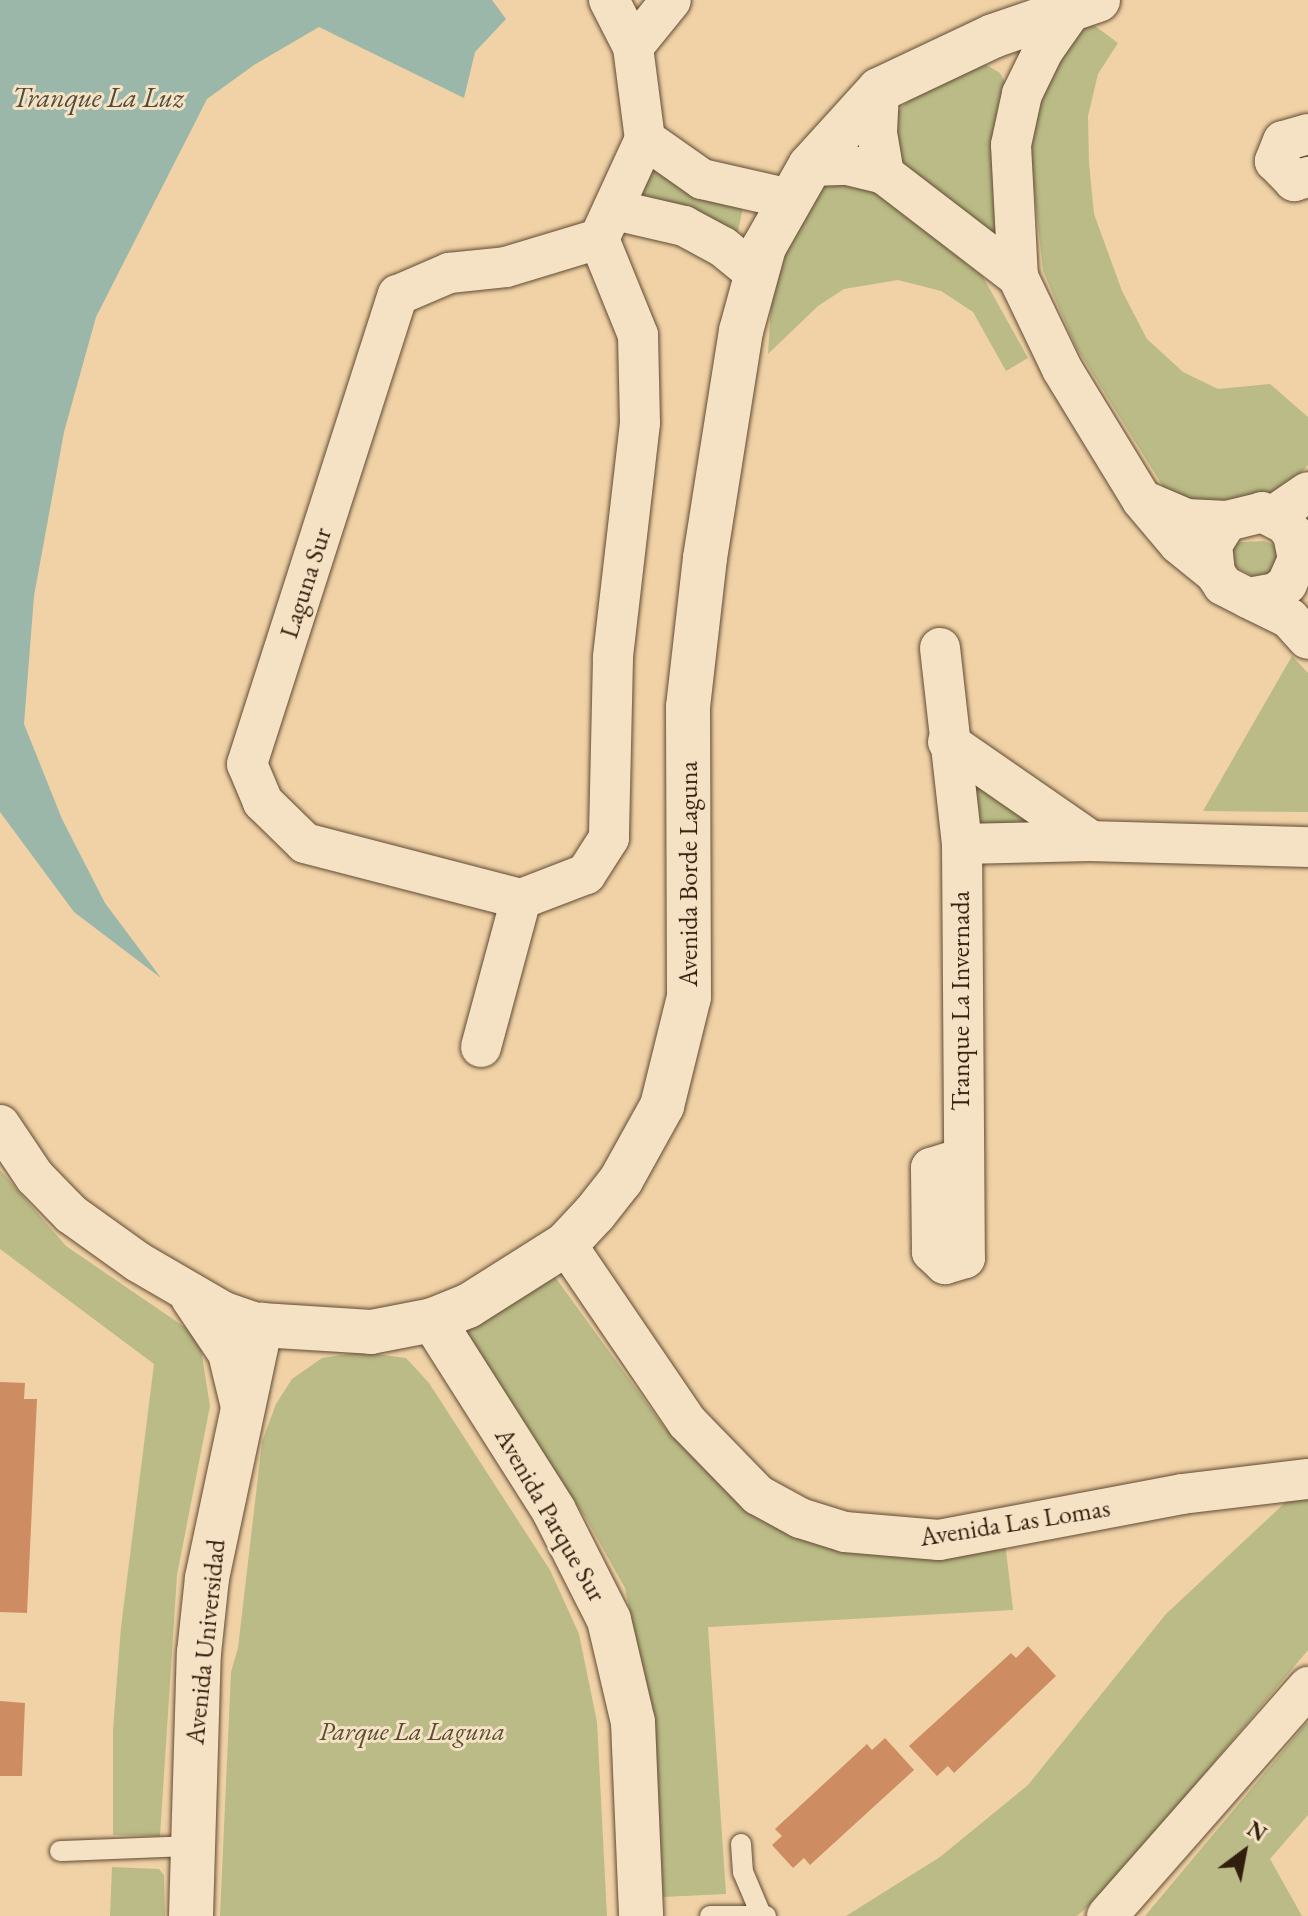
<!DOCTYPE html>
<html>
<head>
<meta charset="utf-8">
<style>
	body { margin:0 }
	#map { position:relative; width:1308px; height:1916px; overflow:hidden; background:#f0d2a6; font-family:"EB Garamond",serif }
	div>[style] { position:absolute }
	.green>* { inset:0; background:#babb86 }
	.water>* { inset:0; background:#9ab7a9 }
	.building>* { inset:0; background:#cd8c62 }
	.roads { filter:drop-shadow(0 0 2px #614b33) drop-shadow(0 0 2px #614b33) }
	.lane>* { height:20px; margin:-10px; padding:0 10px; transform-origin:10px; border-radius:10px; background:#f5e2c5 }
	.street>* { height:40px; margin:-20px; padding:0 20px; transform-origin:20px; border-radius:20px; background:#f5e2c5 }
	.secondary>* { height:44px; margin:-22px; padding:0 22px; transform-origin:22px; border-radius:22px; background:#f5e2c5 }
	span { translate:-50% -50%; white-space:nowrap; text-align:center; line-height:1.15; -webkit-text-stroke:6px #f5e2c5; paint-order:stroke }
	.street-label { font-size:26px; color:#311e0d }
	.park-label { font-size:26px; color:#5a4d31; font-style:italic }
	.water-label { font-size:28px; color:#504c3c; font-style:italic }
	.north { position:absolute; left:1204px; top:1812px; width:80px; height:80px; -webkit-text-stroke:6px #f5e2c5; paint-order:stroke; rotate:32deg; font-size:22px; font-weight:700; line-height:32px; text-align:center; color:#311e0d }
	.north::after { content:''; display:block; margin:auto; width:28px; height:36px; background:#311e0d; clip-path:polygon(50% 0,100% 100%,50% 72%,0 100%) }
</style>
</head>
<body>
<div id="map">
	<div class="green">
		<i style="clip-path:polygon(1091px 23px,1118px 43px,1098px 74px,1088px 116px,1089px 163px,1094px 214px,1122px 291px,1147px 339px,1183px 372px,1218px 389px,1270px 384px,1308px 417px,1308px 465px,1283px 493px,1209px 507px,1164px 488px,1076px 347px,1043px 271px,1029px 143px,1039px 100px,1070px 37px)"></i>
		<i style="clip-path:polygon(985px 64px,1000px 73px,1007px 86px,996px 232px,988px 233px,901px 163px,892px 149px,895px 115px,916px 92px)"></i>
		<i style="clip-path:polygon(652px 168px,743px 207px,738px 231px,733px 236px,652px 209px,638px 193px)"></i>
		<i style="clip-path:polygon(830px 175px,871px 187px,983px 277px,1028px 358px,1006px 371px,973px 312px,941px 291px,898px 280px,844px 289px,818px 306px,768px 354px,772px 289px,790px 227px)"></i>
		<i style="clip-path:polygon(1264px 541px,1276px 546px,1283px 563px,1260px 580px,1225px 561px,1225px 543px)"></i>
		<i style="clip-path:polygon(1292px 656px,1308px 673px,1308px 812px,1203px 811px)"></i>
		<i style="clip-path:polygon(968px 770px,1038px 816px,1036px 832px,973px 830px)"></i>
		<i style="clip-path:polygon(0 1170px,66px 1246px,186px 1328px,201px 1349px,210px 1406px,177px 1575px,160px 1836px,113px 1835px,113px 1730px,121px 1627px,154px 1364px,0 1249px)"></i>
		<i style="clip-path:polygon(548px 1275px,555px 1277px,664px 1427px,732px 1497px,1005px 1542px,1013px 1610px,708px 1627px,726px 1894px,663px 1897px,651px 1716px,625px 1588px,587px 1520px,460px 1330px)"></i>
		<i style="clip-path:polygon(361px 1352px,406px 1358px,429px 1383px,550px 1570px,579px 1634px,597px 1722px,607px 1916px,220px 1916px,231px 1672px,238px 1648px,262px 1442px,276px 1404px,292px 1379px,322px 1358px)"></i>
		<i style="clip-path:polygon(1308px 1498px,1308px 1650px,1109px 1888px,1077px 1916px,846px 1916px,940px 1857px,1028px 1785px,1166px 1614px,1288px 1500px)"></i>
		<i style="clip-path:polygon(1308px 1721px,1308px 1815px,1270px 1859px,1302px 1916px,1145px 1916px)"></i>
		<i style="clip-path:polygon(112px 1867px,159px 1869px,164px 1875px,165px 1916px,110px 1916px)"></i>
	</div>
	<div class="water">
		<i style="clip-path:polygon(0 0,492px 0,506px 19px,475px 52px,464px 98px,319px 27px,254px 65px,207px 99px,96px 317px,64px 432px,34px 596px,24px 724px,62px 819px,105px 903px,161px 978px,74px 912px,0 812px)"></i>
	</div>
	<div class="building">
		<i style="clip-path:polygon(0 1382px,25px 1383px,24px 1399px,37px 1399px,27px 1613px,0 1612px)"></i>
		<i style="clip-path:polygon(1028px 1646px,1056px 1676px,954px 1773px,948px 1766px,937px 1776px,909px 1746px,1011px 1653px,1016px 1658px)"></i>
		<i style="clip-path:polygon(0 1701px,25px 1703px,22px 1776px,0 1776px)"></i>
		<i style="clip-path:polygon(885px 1738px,914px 1770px,810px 1865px,804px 1858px,793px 1868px,772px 1845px,782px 1836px,775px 1829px,867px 1744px,872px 1750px)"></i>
	</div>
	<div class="roads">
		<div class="lane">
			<i style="left:741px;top:1844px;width:28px;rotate:86deg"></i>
			<i style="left:743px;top:1872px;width:43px;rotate:67deg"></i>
			<i style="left:60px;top:1851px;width:130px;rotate:-2.2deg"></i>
			<i style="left:710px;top:1916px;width:56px"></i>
		</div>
		<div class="street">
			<i style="left:609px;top:0;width:53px;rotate:62.9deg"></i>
			<i style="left:633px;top:47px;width:93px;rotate:82.6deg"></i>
			<i style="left:1071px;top:11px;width:49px;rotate:125deg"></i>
			<i style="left:1043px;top:51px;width:48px;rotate:116deg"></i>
			<i style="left:1022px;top:94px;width:52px;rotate:102.2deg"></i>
			<i style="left:1011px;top:145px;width:132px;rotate:87deg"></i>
			<i style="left:1018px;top:277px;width:102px;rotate:64.4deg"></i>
			<i style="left:1062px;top:369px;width:153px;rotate:58.6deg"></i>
			<i style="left:1142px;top:500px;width:57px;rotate:49.9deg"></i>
			<i style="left:1179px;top:544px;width:46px;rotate:38.9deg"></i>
			<i style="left:633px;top:47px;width:60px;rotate:-51deg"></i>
			<i style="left:879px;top:90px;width:43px;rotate:92.7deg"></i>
			<i style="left:877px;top:133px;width:42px;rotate:80.3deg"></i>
			<i style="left:1308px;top:134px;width:26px;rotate:164deg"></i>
			<i style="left:1283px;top:141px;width:22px;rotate:112deg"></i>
			<i style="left:1275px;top:161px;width:28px;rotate:46deg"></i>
			<i style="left:1294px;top:181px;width:15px;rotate:-16deg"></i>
			<i style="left:645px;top:139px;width:70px;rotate:35.1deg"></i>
			<i style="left:702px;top:179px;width:89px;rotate:12.9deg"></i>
			<i style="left:810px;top:166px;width:38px;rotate:-2deg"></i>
			<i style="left:848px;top:165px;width:37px;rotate:14deg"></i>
			<i style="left:884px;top:174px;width:169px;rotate:37.5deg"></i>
			<i style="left:615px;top:210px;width:71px;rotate:13.1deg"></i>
			<i style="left:684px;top:226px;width:44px;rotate:28.3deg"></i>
			<i style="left:723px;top:247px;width:41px;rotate:39.1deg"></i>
			<i style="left:599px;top:239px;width:104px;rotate:67.9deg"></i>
			<i style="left:638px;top:335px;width:88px;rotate:88.7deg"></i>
			<i style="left:640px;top:423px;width:237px;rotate:96.6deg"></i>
			<i style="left:613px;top:658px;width:180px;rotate:91.3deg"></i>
			<i style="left:609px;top:838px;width:43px;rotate:122.6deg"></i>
			<i style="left:586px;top:874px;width:70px;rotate:159deg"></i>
			<i style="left:521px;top:899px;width:223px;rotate:-165.5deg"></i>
			<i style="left:305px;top:843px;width:59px;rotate:-135.7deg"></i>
			<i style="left:263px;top:802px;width:41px;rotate:-112.8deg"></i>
			<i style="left:247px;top:764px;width:493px;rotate:-72.2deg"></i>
			<i style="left:398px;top:295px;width:56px;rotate:-23.3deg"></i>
			<i style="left:449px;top:273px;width:57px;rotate:-6deg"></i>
			<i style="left:506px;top:267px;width:97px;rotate:-16.8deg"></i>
			<i style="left:599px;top:239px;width:110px;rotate:-65.3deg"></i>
			<i style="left:1142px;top:500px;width:49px;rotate:22.9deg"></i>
			<i style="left:1187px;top:519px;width:40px;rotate:2.9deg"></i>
			<i style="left:1227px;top:521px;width:36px;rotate:-14deg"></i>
			<i style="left:1262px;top:512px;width:25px;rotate:27deg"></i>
			<i style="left:1284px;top:523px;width:14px;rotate:51deg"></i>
			<i style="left:1293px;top:534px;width:25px;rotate:79deg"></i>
			<i style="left:1298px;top:559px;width:27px;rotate:114deg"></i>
			<i style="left:1287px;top:584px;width:14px;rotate:141deg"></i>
			<i style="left:1276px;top:593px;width:28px;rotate:170deg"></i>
			<i style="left:1248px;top:598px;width:28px;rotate:-153deg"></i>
			<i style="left:1223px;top:585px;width:14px;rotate:-124deg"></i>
			<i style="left:1215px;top:573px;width:28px;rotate:-96deg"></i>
			<i style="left:1212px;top:545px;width:28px;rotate:-58deg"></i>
			<i style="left:1273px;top:516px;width:42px;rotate:-34.4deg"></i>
			<i style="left:1248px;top:598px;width:46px;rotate:26deg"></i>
			<i style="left:1289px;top:618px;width:28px;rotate:48deg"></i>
			<i style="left:940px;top:648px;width:197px;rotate:83.6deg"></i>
			<i style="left:962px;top:844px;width:414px;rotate:89.6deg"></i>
			<i style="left:965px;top:1258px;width:21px;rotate:163deg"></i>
			<i style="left:945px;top:1264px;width:18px;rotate:-137deg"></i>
			<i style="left:932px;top:1252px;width:84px;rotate:-90.7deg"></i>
			<i style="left:931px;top:1168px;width:30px;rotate:-17deg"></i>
			<i style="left:948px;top:742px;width:174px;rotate:34.7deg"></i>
			<i style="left:962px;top:844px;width:129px;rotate:-1.3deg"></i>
			<i style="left:1091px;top:841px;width:217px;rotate:1.6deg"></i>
			<i style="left:481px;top:1047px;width:153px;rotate:-74.9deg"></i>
			<i style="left:0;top:1125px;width:63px;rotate:56.1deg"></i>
			<i style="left:35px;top:1177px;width:52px;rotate:45.8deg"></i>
			<i style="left:71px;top:1214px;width:82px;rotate:35.6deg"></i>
			<i style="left:138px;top:1262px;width:99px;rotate:30.2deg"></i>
			<i style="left:224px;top:1312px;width:39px;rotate:19deg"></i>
			<i style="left:566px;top:1244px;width:215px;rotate:55.8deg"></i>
			<i style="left:687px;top:1422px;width:102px;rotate:45.8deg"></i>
			<i style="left:758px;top:1495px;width:48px;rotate:28.7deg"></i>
			<i style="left:800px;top:1518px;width:47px;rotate:17.3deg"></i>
			<i style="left:845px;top:1532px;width:94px;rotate:4.9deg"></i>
			<i style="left:939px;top:1540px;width:247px;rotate:-10.7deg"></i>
			<i style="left:1182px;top:1494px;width:127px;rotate:-6.8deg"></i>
			<i style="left:191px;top:1298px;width:66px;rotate:56.1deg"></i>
			<i style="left:228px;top:1353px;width:56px;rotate:76.5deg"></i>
			<i style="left:1107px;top:1916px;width:305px;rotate:-48.7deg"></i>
		</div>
		<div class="secondary">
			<i style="left:433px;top:1320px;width:226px;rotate:57.6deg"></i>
			<i style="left:554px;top:1511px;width:122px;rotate:63.2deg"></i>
			<i style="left:609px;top:1620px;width:105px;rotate:76.8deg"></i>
			<i style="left:633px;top:1722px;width:194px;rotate:87.6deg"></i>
			<i style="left:191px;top:1916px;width:263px;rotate:-88.3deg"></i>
			<i style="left:199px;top:1653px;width:75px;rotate:-83.9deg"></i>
			<i style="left:207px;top:1578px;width:259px;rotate:-78deg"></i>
			<i style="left:261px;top:1325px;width:110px;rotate:3.6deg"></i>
			<i style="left:371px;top:1332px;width:63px;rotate:-11deg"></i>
			<i style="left:433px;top:1320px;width:38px;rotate:-22deg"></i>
			<i style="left:468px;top:1306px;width:116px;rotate:-32.3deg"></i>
			<i style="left:566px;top:1244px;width:42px;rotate:-46.9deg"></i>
			<i style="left:595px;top:1213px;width:42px;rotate:-51.8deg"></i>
			<i style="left:621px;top:1180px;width:85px;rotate:-61deg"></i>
			<i style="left:662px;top:1106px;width:112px;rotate:-76.1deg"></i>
			<i style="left:689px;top:997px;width:290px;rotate:-90.2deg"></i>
			<i style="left:688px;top:707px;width:150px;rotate:-83.5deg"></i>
			<i style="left:705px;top:558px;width:230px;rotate:-81deg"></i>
			<i style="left:741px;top:331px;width:87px;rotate:-74.7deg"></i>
			<i style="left:764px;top:247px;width:93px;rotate:-60.4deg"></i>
			<i style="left:810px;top:166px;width:103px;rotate:-47.8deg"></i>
			<i style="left:879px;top:90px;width:126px;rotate:-25.3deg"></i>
			<i style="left:993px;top:36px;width:111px;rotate:-18.9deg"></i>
		</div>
	</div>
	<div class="street-label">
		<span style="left:306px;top:583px;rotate:-72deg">Laguna Sur</span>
		<span style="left:689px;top:874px;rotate:-90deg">Avenida Borde Laguna</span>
		<span style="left:961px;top:1001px;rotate:-90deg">Tranque La Invernada</span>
		<span style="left:550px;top:1515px;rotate:60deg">Avenida Parque Sur</span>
		<span style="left:1015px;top:1523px;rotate:-9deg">Avenida Las Lomas</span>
		<span style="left:206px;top:1642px;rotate:-84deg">Avenida Universidad</span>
	</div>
	<div class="park-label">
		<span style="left:412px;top:1732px">Parque La Laguna</span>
	</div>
	<div class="water-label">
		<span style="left:98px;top:97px">Tranque La Luz</span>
	</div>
	<div class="north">N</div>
</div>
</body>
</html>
